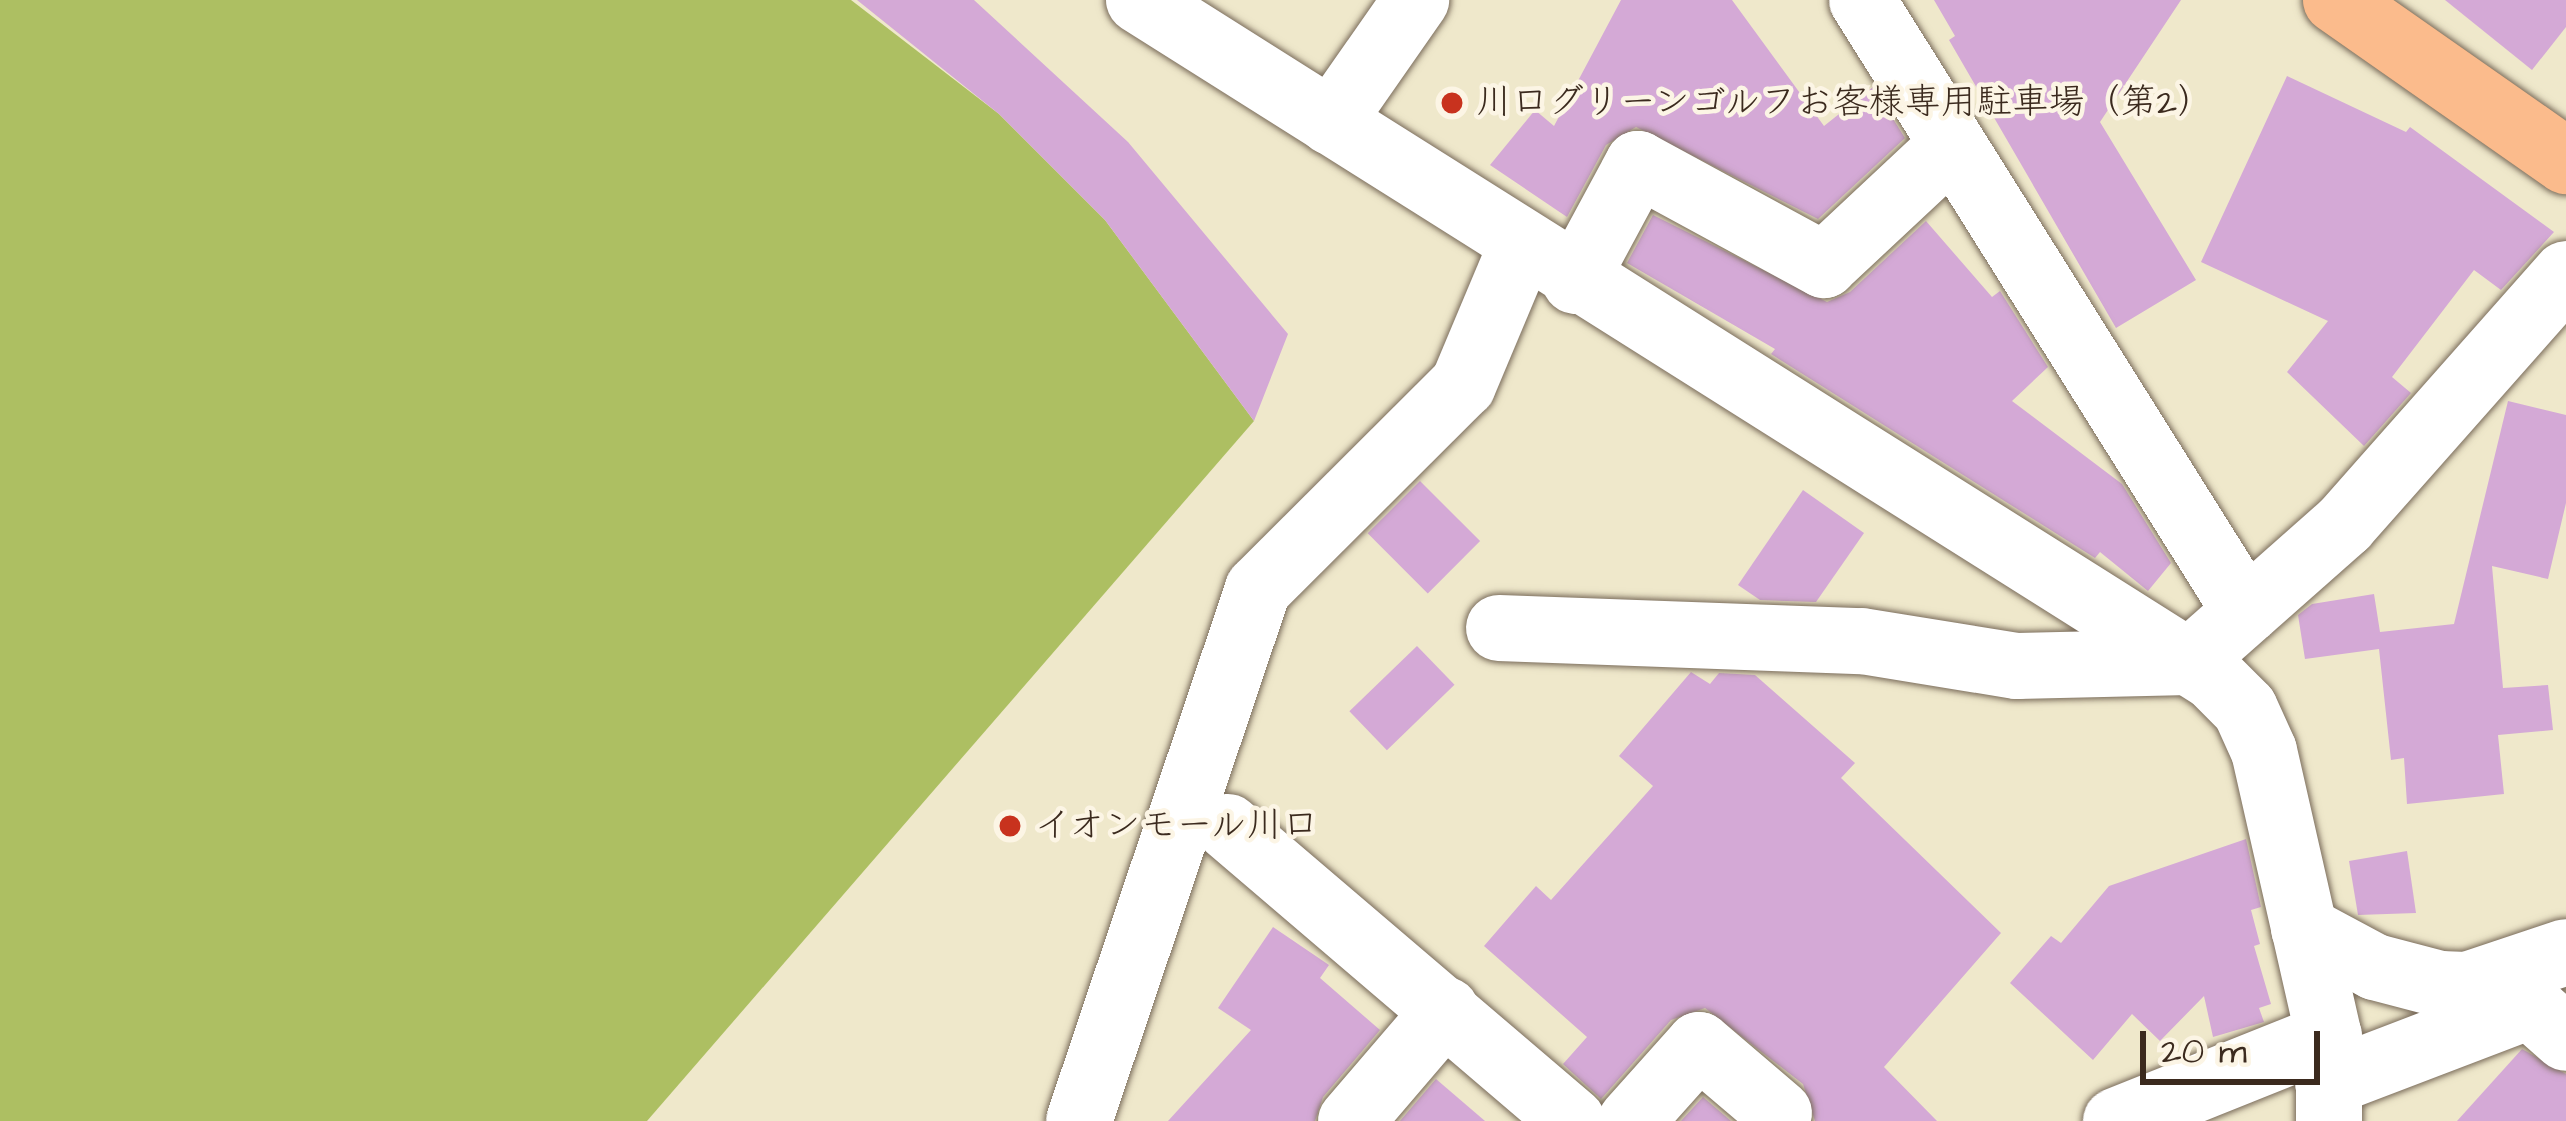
<!DOCTYPE html>
<html>
<head>
<meta charset="utf-8">
<style>
	body { margin:0 }
	#map { position:relative; width:2566px; height:1121px; overflow:hidden; background:#efe8cb; font-family:"Architects Daughter","Klee One",sans-serif }
	div>[style] { position:absolute }
	.green>* { inset:0; background:#adbf62 }
	.building>* { inset:0; background:#d4a9d6; transform-origin:0 0 }
	.roads { filter:drop-shadow(0 0 3px #7a6c5b) drop-shadow(0 0 3px #7a6c5b) }
	.minor>* { height:66px; margin:-33px; padding:0 33px; transform-origin:33px; border-radius:33px; background:#fff }
	.major>* { height:66px; margin:-33px; padding:0 33px; transform-origin:33px; border-radius:33px; background:#fbbb8c }
	.dots>* { width:33px; height:33px; translate:-50% -50%; box-sizing:border-box; border:6px solid #fcf5e5; border-radius:50% }
	span { translate:-50% -50%; white-space:nowrap; text-align:center; line-height:1.15; -webkit-text-stroke:9px #fcf5e5; paint-order:stroke }
	.poi-label { font-size:36px; color:#3b2a1e }
	.left { translate:0 -50%; text-align:left }
	.scale { position:absolute; left:2140px; top:1031px; width:180px; height:54px; box-sizing:border-box; border:6px solid #3b2a1e; border-top:0; padding-left:15px; font-size:36px; line-height:42px; white-space:nowrap; color:#3b2a1e; -webkit-text-stroke:9px #fcf5e5; paint-order:stroke }
</style>
</head>
<body>
<div id="map">
	<div class="green">
		<i style="clip-path:polygon(0 0,851px 0,999px 114px,1105px 220px,1254px 421px,647px 1121px,0 1121px)"></i>
	</div>
	<div class="building">
		<i style="clip-path:polygon(857px 0,974px 0,1128px 142px,1288px 334px,1254px 421px,1105px 220px,999px 114px)"></i>
		<i style="clip-path:polygon(1621px 0,1732px 0,1824px 126px,1873px 87px,1905px 138px,1818px 219px,1636px 127px,1606px 145px,1567px 217px,1490px 165px,1535px 110px,1554px 126px)"></i>
		<i style="clip-path:polygon(1934px 0,2181px 0,2100px 122px,2196px 280px,2116px 328px,1949px 40px,1955px 36px)"></i>
		<i style="clip-path:polygon(2445px 0,2566px 0,2566px 27px,2532px 70px)"></i>
		<i style="clip-path:polygon(2287px 76px,2406px 132px,2410px 127px,2554px 232px,2501px 290px,2474px 270px,2392px 377px,2411px 393px,2364px 446px,2287px 372px,2328px 321px,2201px 262px)"></i>
		<i style="clip-path:polygon(1653px 215px,1827px 302px,1850px 292px,1926px 221px,1992px 297px,2000px 291px,2048px 367px,2012px 401px,2122px 484px,2171px 563px,2148px 591px,2100px 552px,2095px 558px,1771px 354px,1775px 349px,1627px 263px)"></i>
		<i style="clip-path:polygon(2508px 401px,2566px 415px,2566px 503px,2548px 579px,2492px 566px,2503px 688px,2548px 685px,2553px 730px,2498px 735px,2504px 794px,2407px 804px,2404px 758px,2391px 760px,2379px 649px,2305px 659px,2298px 615px,2312px 604px,2374px 594px,2380px 632px,2454px 624px)"></i>
		<i style="left:1420px;top:481px;width:85px;height:74px;rotate:45deg"></i>
		<i style="clip-path:polygon(1803px 490px,1864px 533px,1816px 602px,1760px 600px,1738px 585px)"></i>
		<i style="left:1417px;top:646px;width:54px;height:94px;rotate:46deg"></i>
		<i style="clip-path:polygon(1691px 672px,1710px 684px,1719px 673px,1755px 675px,1855px 763px,1841px 778px,2001px 933px,1884px 1067px,1937px 1121px,1815px 1121px,1803px 1084px,1705px 1008px,1671px 1020px,1601px 1099px,1563px 1064px,1587px 1037px,1484px 946px,1536px 886px,1551px 900px,1653px 786px,1619px 756px)"></i>
		<i style="clip-path:polygon(2246px 839px,2261px 907px,2251px 910px,2260px 944px,2254px 946px,2271px 1004px,2259px 1008px,2264px 1022px,2213px 1037px,2204px 996px,2160px 1041px,2132px 1014px,2093px 1060px,2010px 983px,2051px 936px,2061px 943px,2109px 886px)"></i>
		<i style="clip-path:polygon(2407px 851px,2416px 913px,2358px 915px,2349px 861px)"></i>
		<i style="clip-path:polygon(1273px 927px,1329px 965px,1320px 978px,1380px 1030px,1323px 1097px,1315px 1121px,1168px 1121px,1251px 1030px,1218px 1008px)"></i>
		<i style="clip-path:polygon(2522px 1049px,2566px 1074px,2566px 1121px,2457px 1121px)"></i>
		<i style="clip-path:polygon(1436px 1079px,1485px 1121px,1400px 1121px)"></i>
		<i style="clip-path:polygon(1703px 1097px,1731px 1121px,1681px 1121px)"></i>
	</div>
	<div class="roads">
		<div class="minor">
			<i style="left:1139px;top:0;width:1270px;rotate:32.23deg"></i>
			<i style="left:2213px;top:677px;width:45px;rotate:45deg"></i>
			<i style="left:2245px;top:709px;width:46px;rotate:65.7deg"></i>
			<i style="left:2264px;top:751px;width:292px;rotate:77.2deg"></i>
			<i style="left:2329px;top:1036px;width:85px;rotate:90deg"></i>
			<i style="left:1862px;top:0;width:722px;rotate:57.89deg"></i>
			<i style="left:1331px;top:122px;width:149px;rotate:-55.1deg"></i>
			<i style="left:1575px;top:281px;width:133px;rotate:-61.7deg"></i>
			<i style="left:1638px;top:164px;width:212px;rotate:28.5deg"></i>
			<i style="left:1824px;top:265px;width:170px;rotate:-43.1deg"></i>
			<i style="left:1499px;top:628px;width:363px;rotate:2.1deg"></i>
			<i style="left:1862px;top:641px;width:157px;rotate:9.2deg"></i>
			<i style="left:2017px;top:666px;width:172px;rotate:-1.3deg"></i>
			<i style="left:2189px;top:662px;width:207px;rotate:-41.5deg"></i>
			<i style="left:2344px;top:525px;width:335px;rotate:-48.5deg"></i>
			<i style="left:1228px;top:827px;width:453px;rotate:40.5deg"></i>
			<i style="left:2304px;top:929px;width:81px;rotate:28.2deg"></i>
			<i style="left:2375px;top:967px;width:67px;rotate:14.7deg"></i>
			<i style="left:2440px;top:984px;width:27px;rotate:2deg"></i>
			<i style="left:2467px;top:985px;width:104px;rotate:-18.4deg"></i>
			<i style="left:2328px;top:1083px;width:216px;rotate:-20.9deg"></i>
			<i style="left:2530px;top:1006px;width:48px;rotate:41.6deg"></i>
			<i style="left:1079px;top:1121px;width:561px;rotate:-71.4deg"></i>
			<i style="left:1258px;top:589px;width:289px;rotate:-44.9deg"></i>
			<i style="left:1463px;top:385px;width:150px;rotate:-67.2deg"></i>
			<i style="left:1351px;top:1121px;width:146px;rotate:-49.4deg"></i>
			<i style="left:1631px;top:1121px;width:102px;rotate:-48.2deg"></i>
			<i style="left:1699px;top:1045px;width:105px;rotate:40.4deg"></i>
			<i style="left:2116px;top:1121px;width:229px;rotate:-21.8deg"></i>
		</div>
		<div class="major">
			<i style="left:2336px;top:0;width:281px;rotate:35deg"></i>
		</div>
	</div>
	<div class="dots">
		<i style="left:1452px;top:103px;background:#c8321e"></i>
		<i style="left:1010px;top:826px;background:#c8321e"></i>
	</div>
	<div class="poi-label">
		<span class="left" style="left:1476px;top:103px">川口グリーンゴルフお客様専用駐車場（第2）</span>
		<span class="left" style="left:1034px;top:826px">イオンモール川口</span>
	</div>
	<div class="scale">20 m</div>
</div>
</body>
</html>
